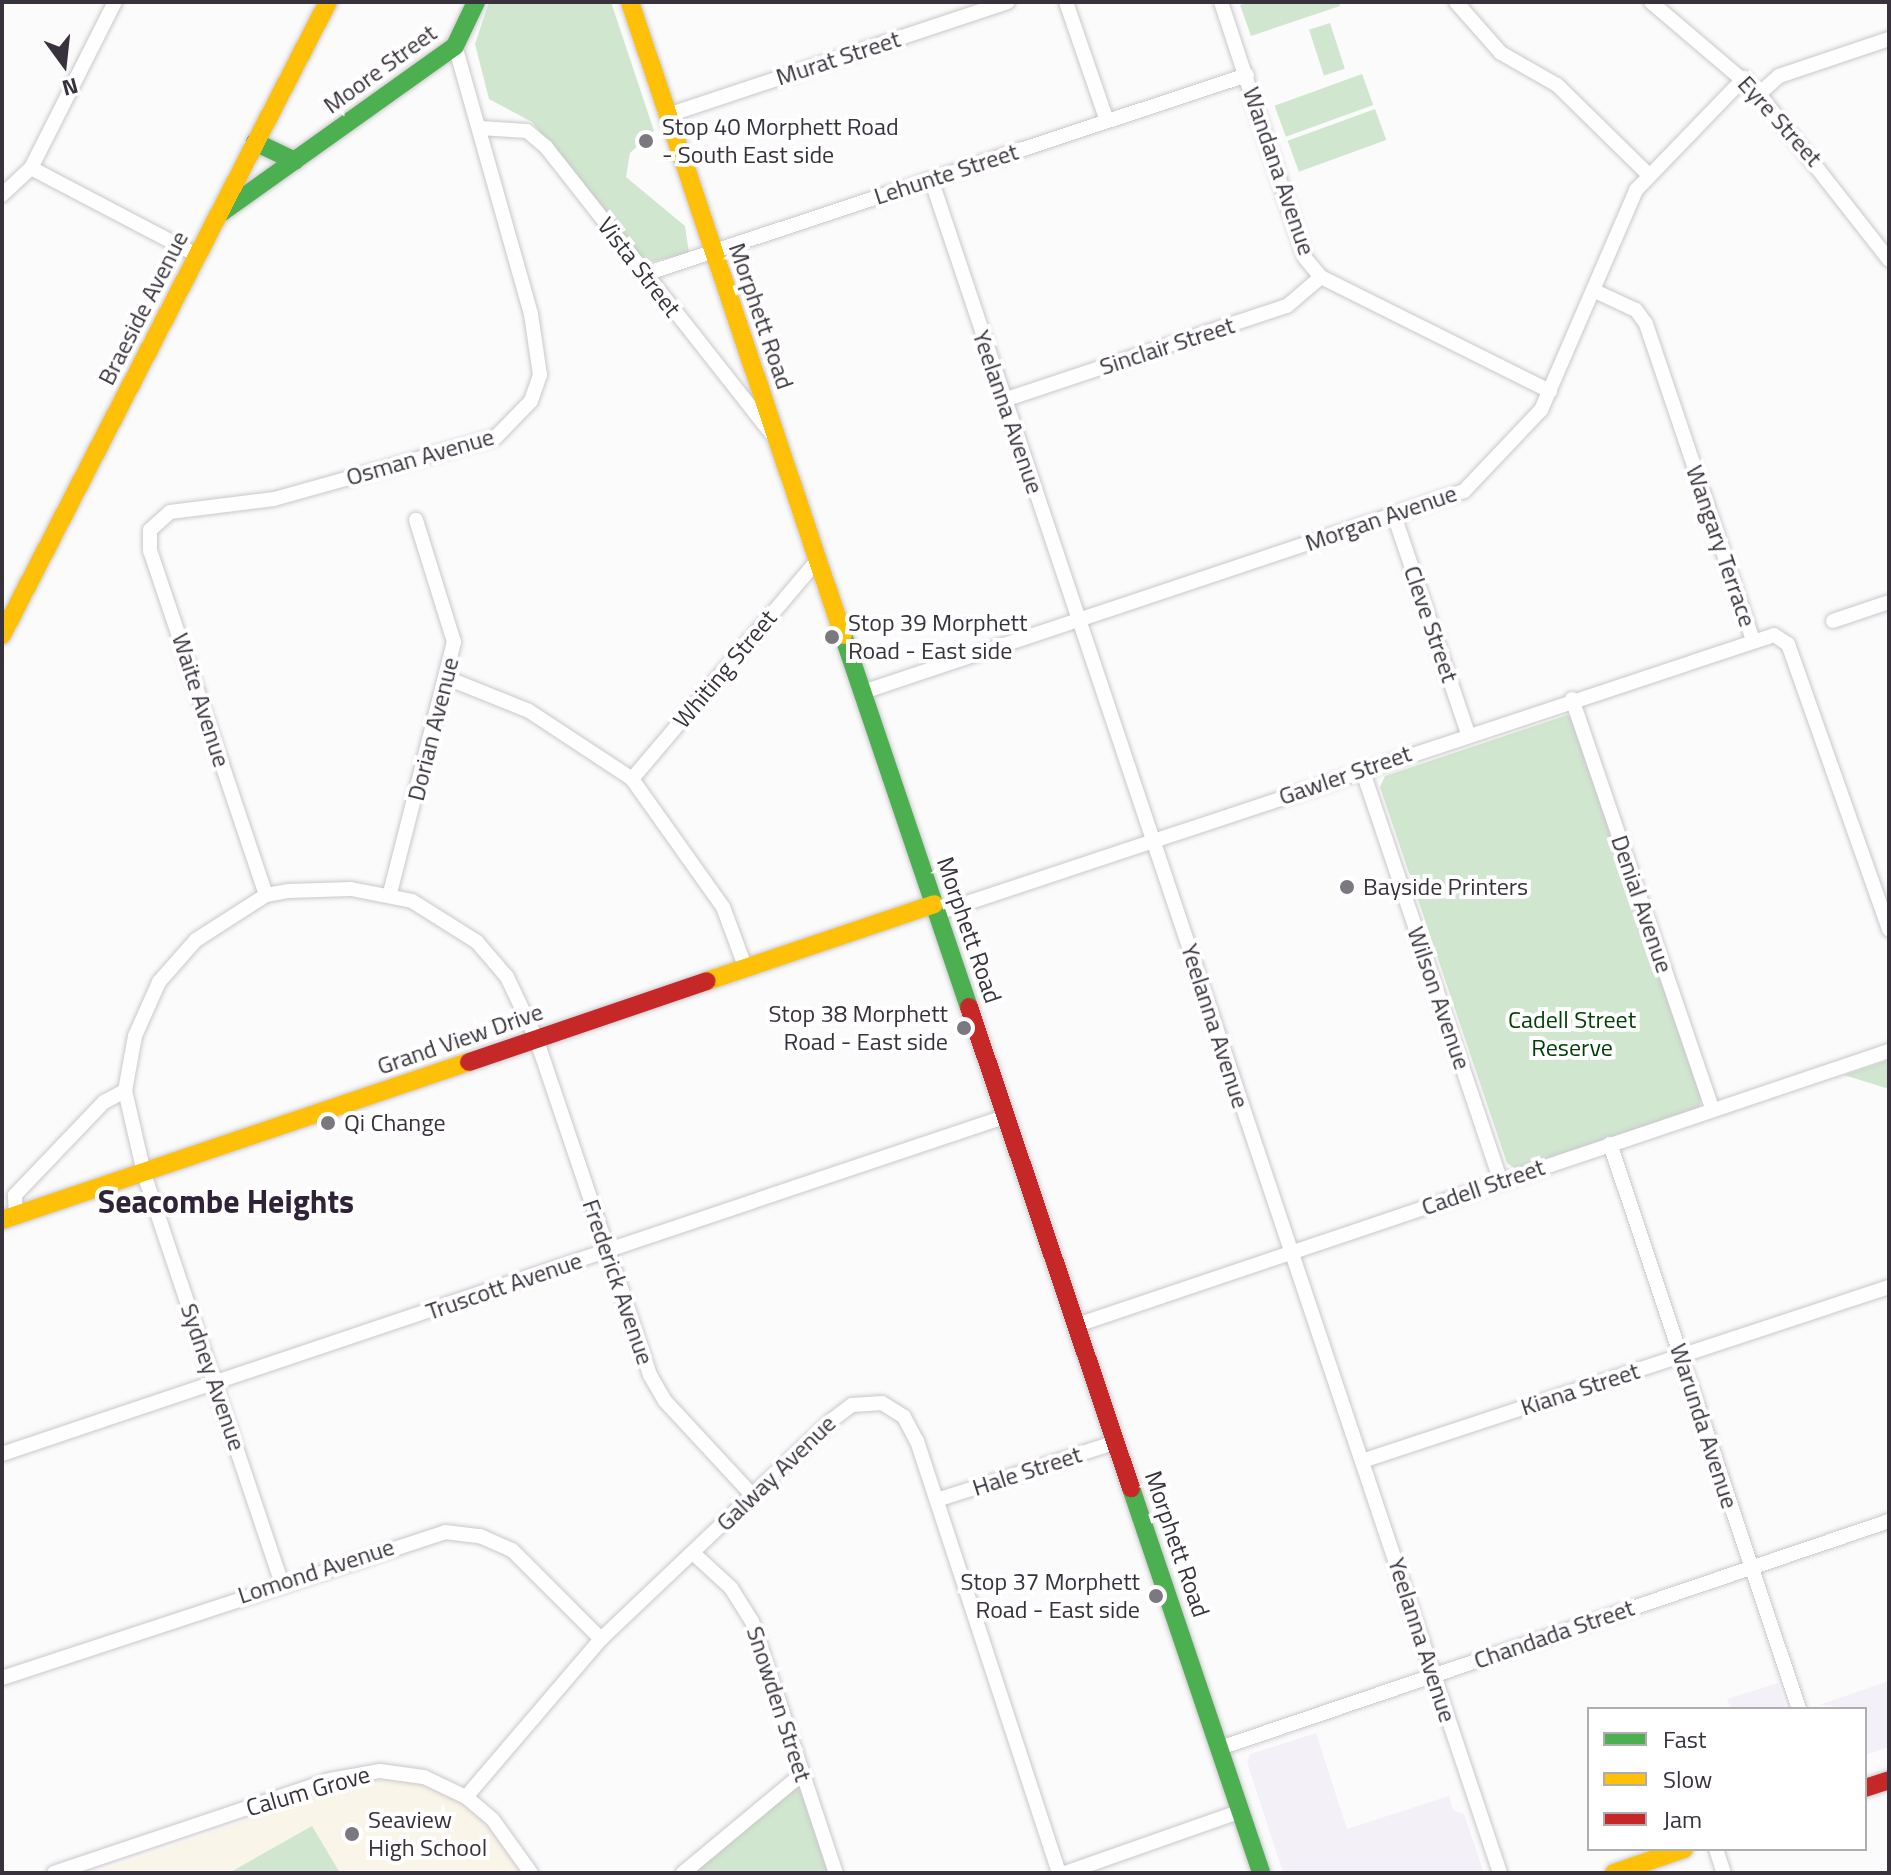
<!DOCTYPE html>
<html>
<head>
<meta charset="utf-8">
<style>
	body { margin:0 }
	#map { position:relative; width:1891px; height:1875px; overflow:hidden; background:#fbfbfb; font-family:"Titillium Web",sans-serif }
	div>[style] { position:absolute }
	.built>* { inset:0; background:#f4f0f7 }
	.industrial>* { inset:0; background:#f3f0f8 }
	.education>* { inset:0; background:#faf5e9 }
	.green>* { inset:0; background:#d0e6cf; transform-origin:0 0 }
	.roads { filter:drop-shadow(0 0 2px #cac7cb) drop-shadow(0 0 2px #cac7cb) }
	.street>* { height:14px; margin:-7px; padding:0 7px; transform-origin:7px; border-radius:7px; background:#fefefe }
	.fast>* { height:18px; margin:-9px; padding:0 9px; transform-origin:9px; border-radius:9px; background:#4caf50 }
	.slow>* { height:18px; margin:-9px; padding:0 9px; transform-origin:9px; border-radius:9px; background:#ffc107 }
	.jam>* { height:18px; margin:-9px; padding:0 9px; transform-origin:9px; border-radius:9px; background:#c62828 }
	.dots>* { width:22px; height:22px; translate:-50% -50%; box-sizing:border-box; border:4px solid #fff; border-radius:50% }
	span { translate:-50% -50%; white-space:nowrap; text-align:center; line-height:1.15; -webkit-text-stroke:8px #fff; paint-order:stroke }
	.street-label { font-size:24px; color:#38323c }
	.poi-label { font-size:24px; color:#38323c }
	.left { translate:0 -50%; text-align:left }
	.right { translate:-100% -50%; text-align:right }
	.park-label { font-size:24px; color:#003e05 }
	.district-label { font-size:32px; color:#2f2337; font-weight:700 }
	.frame { position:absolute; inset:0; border:4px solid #38323c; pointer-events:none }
	.legend { position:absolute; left:1587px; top:1707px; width:280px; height:144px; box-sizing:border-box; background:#fff; border:2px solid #afadb1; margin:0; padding:10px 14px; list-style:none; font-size:24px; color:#38323c }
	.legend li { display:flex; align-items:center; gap:16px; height:40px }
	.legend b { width:40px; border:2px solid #afadb1 }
	.north { position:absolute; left:24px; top:24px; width:80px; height:80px; -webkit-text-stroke:6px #fff; paint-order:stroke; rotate:165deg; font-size:22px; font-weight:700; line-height:32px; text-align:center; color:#38323c }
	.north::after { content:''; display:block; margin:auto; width:28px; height:36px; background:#38323c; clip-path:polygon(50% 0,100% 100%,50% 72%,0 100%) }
</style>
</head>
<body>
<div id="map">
	<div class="built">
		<i style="clip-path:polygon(1889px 1681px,1889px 1747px,1865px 1755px,1865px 1709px,1819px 1705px)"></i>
		<i style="clip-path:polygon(1778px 1683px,1786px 1709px,1731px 1709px,1727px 1699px)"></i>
	</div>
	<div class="industrial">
		<i style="clip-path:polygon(1316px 1733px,1347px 1829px,1449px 1796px,1453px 1810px,1464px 1814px,1484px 1873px,1283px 1873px,1247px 1762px,1250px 1754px)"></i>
	</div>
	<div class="education">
		<i style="clip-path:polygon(388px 1780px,428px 1785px,462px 1799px,486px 1820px,521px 1873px,94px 1873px,347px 1786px)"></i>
	</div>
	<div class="green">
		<i style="clip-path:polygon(489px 2px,611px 2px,654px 131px,630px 153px,626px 177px,685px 226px,689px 253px,646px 263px,532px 122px,489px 99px,475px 44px)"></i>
		<i style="clip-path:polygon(1250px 2px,1339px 2px,1340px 6px,1251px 36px,1240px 5px)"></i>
		<i style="left:1330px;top:23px;width:48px;height:22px;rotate:72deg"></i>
		<i style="left:1362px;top:74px;width:33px;height:93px;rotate:70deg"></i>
		<i style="left:1375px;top:109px;width:33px;height:93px;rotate:70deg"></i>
		<i style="clip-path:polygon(1567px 715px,1573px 718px,1702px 1096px,1699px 1109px,1515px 1169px,1507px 1163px,1380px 787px,1385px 776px)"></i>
		<i style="clip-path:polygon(1889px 1060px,1889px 1089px,1844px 1075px)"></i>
		<i style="clip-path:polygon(801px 1780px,833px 1873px,688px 1873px)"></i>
		<i style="clip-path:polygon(312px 1826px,340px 1873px,229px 1873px)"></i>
	</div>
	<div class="roads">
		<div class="street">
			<i style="left:1066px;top:2px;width:126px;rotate:71deg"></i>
			<i style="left:1221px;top:2px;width:269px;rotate:71.8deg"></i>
			<i style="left:1305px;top:258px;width:25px;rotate:50deg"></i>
			<i style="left:1321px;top:277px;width:256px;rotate:26.5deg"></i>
			<i style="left:1456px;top:2px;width:68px;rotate:48.6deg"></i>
			<i style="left:1501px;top:53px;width:64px;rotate:29.7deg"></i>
			<i style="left:1557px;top:85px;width:129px;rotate:44.4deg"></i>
			<i style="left:1651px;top:2px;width:142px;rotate:40.4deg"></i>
			<i style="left:1759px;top:94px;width:211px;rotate:51.9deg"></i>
			<i style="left:1759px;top:94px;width:27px;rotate:-42deg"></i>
			<i style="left:1779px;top:76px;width:116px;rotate:-18.6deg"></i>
			<i style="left:668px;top:115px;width:358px;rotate:-18.4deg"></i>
			<i style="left:480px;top:128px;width:47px;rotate:3.7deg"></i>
			<i style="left:527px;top:131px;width:25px;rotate:40deg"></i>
			<i style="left:546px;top:147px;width:364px;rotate:51.8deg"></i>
			<i style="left:31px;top:168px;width:187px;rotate:27.7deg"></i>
			<i style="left:931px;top:179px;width:1787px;rotate:71.43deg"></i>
			<i style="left:2px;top:195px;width:40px;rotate:-43deg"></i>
			<i style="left:31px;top:168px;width:186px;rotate:-63.2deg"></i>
			<i style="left:645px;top:274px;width:634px;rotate:-18.29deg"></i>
			<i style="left:1597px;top:292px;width:43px;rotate:24.8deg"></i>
			<i style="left:1636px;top:310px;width:17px;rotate:54deg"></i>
			<i style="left:1646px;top:324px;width:331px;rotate:71.3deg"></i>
			<i style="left:1004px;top:400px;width:298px;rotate:-18.4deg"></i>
			<i style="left:1287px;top:306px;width:45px;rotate:-40.5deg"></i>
			<i style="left:1394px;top:515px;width:231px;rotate:71.3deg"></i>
			<i style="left:1833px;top:621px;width:59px;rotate:-18.7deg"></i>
			<i style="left:447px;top:678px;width:88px;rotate:21.9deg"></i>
			<i style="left:529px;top:711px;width:123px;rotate:33.4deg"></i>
			<i style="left:632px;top:779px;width:157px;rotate:54.6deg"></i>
			<i style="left:723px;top:907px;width:63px;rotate:69.6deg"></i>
			<i style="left:863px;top:692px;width:634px;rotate:-18.49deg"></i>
			<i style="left:1464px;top:491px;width:112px;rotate:-46.5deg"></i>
			<i style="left:1541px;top:410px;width:240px;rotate:-66.6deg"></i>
			<i style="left:1636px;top:190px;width:156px;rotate:-46deg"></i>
			<i style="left:1572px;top:699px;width:433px;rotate:71.1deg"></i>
			<i style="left:1362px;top:769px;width:434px;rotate:71.4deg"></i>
			<i style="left:632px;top:779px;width:287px;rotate:-49.7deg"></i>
			<i style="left:390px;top:893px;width:259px;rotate:-75.7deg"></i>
			<i style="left:454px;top:642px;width:128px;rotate:-107.3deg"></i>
			<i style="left:266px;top:895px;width:363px;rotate:-108.6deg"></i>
			<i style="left:150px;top:551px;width:21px;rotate:-90deg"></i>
			<i style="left:150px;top:530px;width:27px;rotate:-42deg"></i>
			<i style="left:170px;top:512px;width:105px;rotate:-7.1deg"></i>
			<i style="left:274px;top:499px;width:230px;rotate:-15.6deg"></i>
			<i style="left:496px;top:437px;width:50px;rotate:-45.8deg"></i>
			<i style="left:531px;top:401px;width:28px;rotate:-71deg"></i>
			<i style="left:540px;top:375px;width:62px;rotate:-98.4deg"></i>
			<i style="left:531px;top:314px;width:279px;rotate:-105.8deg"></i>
			<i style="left:937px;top:913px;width:882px;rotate:-18.37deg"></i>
			<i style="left:1774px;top:635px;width:17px;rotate:33deg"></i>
			<i style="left:1788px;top:644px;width:303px;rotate:70.5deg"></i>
			<i style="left:1610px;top:1144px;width:596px;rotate:71.5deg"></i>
			<i style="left:16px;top:1216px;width:21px;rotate:-93deg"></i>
			<i style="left:15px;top:1195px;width:129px;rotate:-46.3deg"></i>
			<i style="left:104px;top:1102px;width:24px;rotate:-28deg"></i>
			<i style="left:1077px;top:1325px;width:857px;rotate:-18.65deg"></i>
			<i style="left:2px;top:1454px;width:1060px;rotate:-18.59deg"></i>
			<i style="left:1362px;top:1461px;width:555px;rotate:-18.27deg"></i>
			<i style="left:937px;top:1500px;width:189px;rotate:-17.9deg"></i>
			<i style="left:693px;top:1553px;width:52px;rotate:42.6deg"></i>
			<i style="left:731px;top:1588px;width:39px;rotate:58deg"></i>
			<i style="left:752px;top:1621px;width:266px;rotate:71.6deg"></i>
			<i style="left:281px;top:1581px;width:430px;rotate:-108.6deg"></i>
			<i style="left:144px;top:1173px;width:84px;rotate:-103deg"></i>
			<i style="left:125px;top:1091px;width:56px;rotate:-79.7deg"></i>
			<i style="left:135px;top:1036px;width:59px;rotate:-66deg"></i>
			<i style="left:159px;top:982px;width:56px;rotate:-48.6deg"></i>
			<i style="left:196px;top:940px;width:83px;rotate:-32.7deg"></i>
			<i style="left:266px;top:895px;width:22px;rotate:-10deg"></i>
			<i style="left:288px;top:891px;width:63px;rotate:-1.8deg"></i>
			<i style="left:351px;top:889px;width:62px;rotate:11.1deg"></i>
			<i style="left:412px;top:901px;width:77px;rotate:32.2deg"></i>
			<i style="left:477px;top:942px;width:46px;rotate:49.4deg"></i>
			<i style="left:507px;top:977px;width:68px;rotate:64.6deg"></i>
			<i style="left:536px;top:1038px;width:356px;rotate:71.3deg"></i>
			<i style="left:650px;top:1375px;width:30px;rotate:60deg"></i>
			<i style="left:665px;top:1401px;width:128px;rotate:47.2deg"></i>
			<i style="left:2px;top:1678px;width:466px;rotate:-18.2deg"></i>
			<i style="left:445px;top:1532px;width:35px;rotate:7deg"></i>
			<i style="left:480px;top:1536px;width:35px;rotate:24deg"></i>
			<i style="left:512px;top:1550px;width:126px;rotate:45deg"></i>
			<i style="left:1220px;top:1748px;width:706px;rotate:-18.74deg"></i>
			<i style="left:466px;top:1797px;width:208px;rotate:-49.5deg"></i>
			<i style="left:601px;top:1639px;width:318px;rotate:-43.5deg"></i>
			<i style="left:832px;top:1420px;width:25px;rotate:-37deg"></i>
			<i style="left:852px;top:1405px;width:30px;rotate:-4deg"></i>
			<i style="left:882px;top:1403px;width:26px;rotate:32deg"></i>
			<i style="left:904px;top:1417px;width:27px;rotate:62deg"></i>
			<i style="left:917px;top:1441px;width:455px;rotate:71.8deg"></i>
			<i style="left:1716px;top:1849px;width:25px;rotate:72deg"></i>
			<i style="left:54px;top:1873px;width:291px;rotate:-18.6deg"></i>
			<i style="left:330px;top:1780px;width:51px;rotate:-10.2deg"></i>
			<i style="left:380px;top:1771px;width:44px;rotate:7.8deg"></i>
			<i style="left:424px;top:1777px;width:47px;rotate:25.5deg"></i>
			<i style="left:466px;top:1797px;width:35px;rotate:40deg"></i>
			<i style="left:493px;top:1820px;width:65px;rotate:54.4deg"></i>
			<i style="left:683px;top:1873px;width:155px;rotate:-39.8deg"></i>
			<i style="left:1065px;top:1873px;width:187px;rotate:-19.4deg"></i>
		</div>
		<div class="fast">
			<i style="left:255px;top:142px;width:44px;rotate:25.4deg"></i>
			<i style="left:221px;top:213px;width:287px;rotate:-35.5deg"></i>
			<i style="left:455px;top:46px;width:49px;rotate:-64.5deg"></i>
			<i style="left:843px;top:635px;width:393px;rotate:71.3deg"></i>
			<i style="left:1131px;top:1488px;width:406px;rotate:71.3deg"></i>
		</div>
		<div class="slow">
			<i style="left:630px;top:2px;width:668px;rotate:71.4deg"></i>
			<i style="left:2px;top:635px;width:712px;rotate:-62.75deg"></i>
			<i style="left:707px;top:981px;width:240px;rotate:-18.7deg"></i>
			<i style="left:2px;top:1220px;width:493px;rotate:-18.7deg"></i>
			<i style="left:1614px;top:1873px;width:74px;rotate:-18.9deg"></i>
		</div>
		<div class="jam">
			<i style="left:969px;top:1007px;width:508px;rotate:71.39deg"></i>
			<i style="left:469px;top:1062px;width:251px;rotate:-18.8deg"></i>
			<i style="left:1865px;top:1788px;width:25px;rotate:-18deg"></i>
		</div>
	</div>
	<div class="dots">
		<i style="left:646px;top:141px;background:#7c787f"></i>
		<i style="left:832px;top:637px;background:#7c787f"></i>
		<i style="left:1347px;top:887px;background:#7c787f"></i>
		<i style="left:964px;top:1028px;background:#7c787f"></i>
		<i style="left:328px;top:1123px;background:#7c787f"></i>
		<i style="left:1156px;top:1596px;background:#7c787f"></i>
		<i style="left:352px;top:1834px;background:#7c787f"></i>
	</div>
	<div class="street-label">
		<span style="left:838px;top:58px;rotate:-18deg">Murat Street</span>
		<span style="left:380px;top:69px;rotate:-36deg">Moore Street</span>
		<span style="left:1780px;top:121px;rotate:48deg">Eyre Street</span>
		<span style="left:1279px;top:171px;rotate:71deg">Wandana Avenue</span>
		<span style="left:946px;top:174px;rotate:-18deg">Lehunte Street</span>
		<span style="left:639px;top:267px;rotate:52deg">Vista Street</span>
		<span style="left:143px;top:308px;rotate:-63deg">Braeside Avenue</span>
		<span style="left:761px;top:316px;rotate:71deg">Morphett Road</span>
		<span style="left:1167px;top:346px;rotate:-18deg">Sinclair Street</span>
		<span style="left:1008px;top:412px;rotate:71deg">Yeelanna Avenue</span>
		<span style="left:420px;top:457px;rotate:-16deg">Osman Avenue</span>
		<span style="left:1381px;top:518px;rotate:-19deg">Morgan Avenue</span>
		<span style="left:1721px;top:546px;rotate:71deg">Wangary Terrace</span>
		<span style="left:1431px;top:624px;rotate:71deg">Cleve Street</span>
		<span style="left:725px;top:669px;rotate:-50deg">Whiting Street</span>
		<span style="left:201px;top:700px;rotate:72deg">Waite Avenue</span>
		<span style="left:433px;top:729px;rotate:-76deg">Dorian Avenue</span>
		<span style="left:1345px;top:775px;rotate:-19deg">Gawler Street</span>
		<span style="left:1642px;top:904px;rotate:71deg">Denial Avenue</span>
		<span style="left:969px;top:930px;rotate:71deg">Morphett Road</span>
		<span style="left:1439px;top:998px;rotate:71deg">Wilson Avenue</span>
		<span style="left:1215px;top:1026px;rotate:72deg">Yeelanna Avenue</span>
		<span style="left:460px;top:1039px;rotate:-19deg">Grand View Drive</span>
		<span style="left:1483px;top:1187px;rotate:-19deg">Cadell Street</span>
		<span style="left:618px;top:1282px;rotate:71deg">Frederick Avenue</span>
		<span style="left:504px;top:1286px;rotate:-19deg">Truscott Avenue</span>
		<span style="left:213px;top:1377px;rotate:71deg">Sydney Avenue</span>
		<span style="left:1580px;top:1389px;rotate:-18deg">Kiana Street</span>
		<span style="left:1704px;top:1426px;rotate:72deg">Warunda Avenue</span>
		<span style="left:1027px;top:1471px;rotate:-18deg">Hale Street</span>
		<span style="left:776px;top:1473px;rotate:-44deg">Galway Avenue</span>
		<span style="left:1177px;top:1544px;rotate:71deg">Morphett Road</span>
		<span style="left:316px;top:1571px;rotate:-18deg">Lomond Avenue</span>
		<span style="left:1554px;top:1634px;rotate:-19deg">Chandada Street</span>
		<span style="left:1422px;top:1640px;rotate:72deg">Yeelanna Avenue</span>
		<span style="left:779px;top:1704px;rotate:72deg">Snowden Street</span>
		<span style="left:308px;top:1791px;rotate:-16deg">Calum Grove</span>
	</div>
	<div class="poi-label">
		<span class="left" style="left:662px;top:141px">Stop 40 Morphett Road<br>- South East side</span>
		<span class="left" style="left:848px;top:637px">Stop 39 Morphett<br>Road - East side</span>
		<span class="left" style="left:1363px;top:887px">Bayside Printers</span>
		<span class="right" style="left:948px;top:1028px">Stop 38 Morphett<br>Road - East side</span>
		<span class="left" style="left:344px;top:1123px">Qi Change</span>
		<span class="right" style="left:1140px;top:1596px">Stop 37 Morphett<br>Road - East side</span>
		<span class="left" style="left:368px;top:1834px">Seaview<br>High School</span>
	</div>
	<div class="park-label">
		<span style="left:1572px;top:1034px">Cadell Street<br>Reserve</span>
	</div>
	<div class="district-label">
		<span style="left:226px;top:1201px">Seacombe Heights</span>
	</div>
	<div class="frame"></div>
	<ul class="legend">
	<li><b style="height:10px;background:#4caf50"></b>Fast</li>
	<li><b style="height:10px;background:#ffc107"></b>Slow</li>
	<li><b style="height:10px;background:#c62828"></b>Jam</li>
	</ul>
	<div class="north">N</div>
</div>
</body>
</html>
